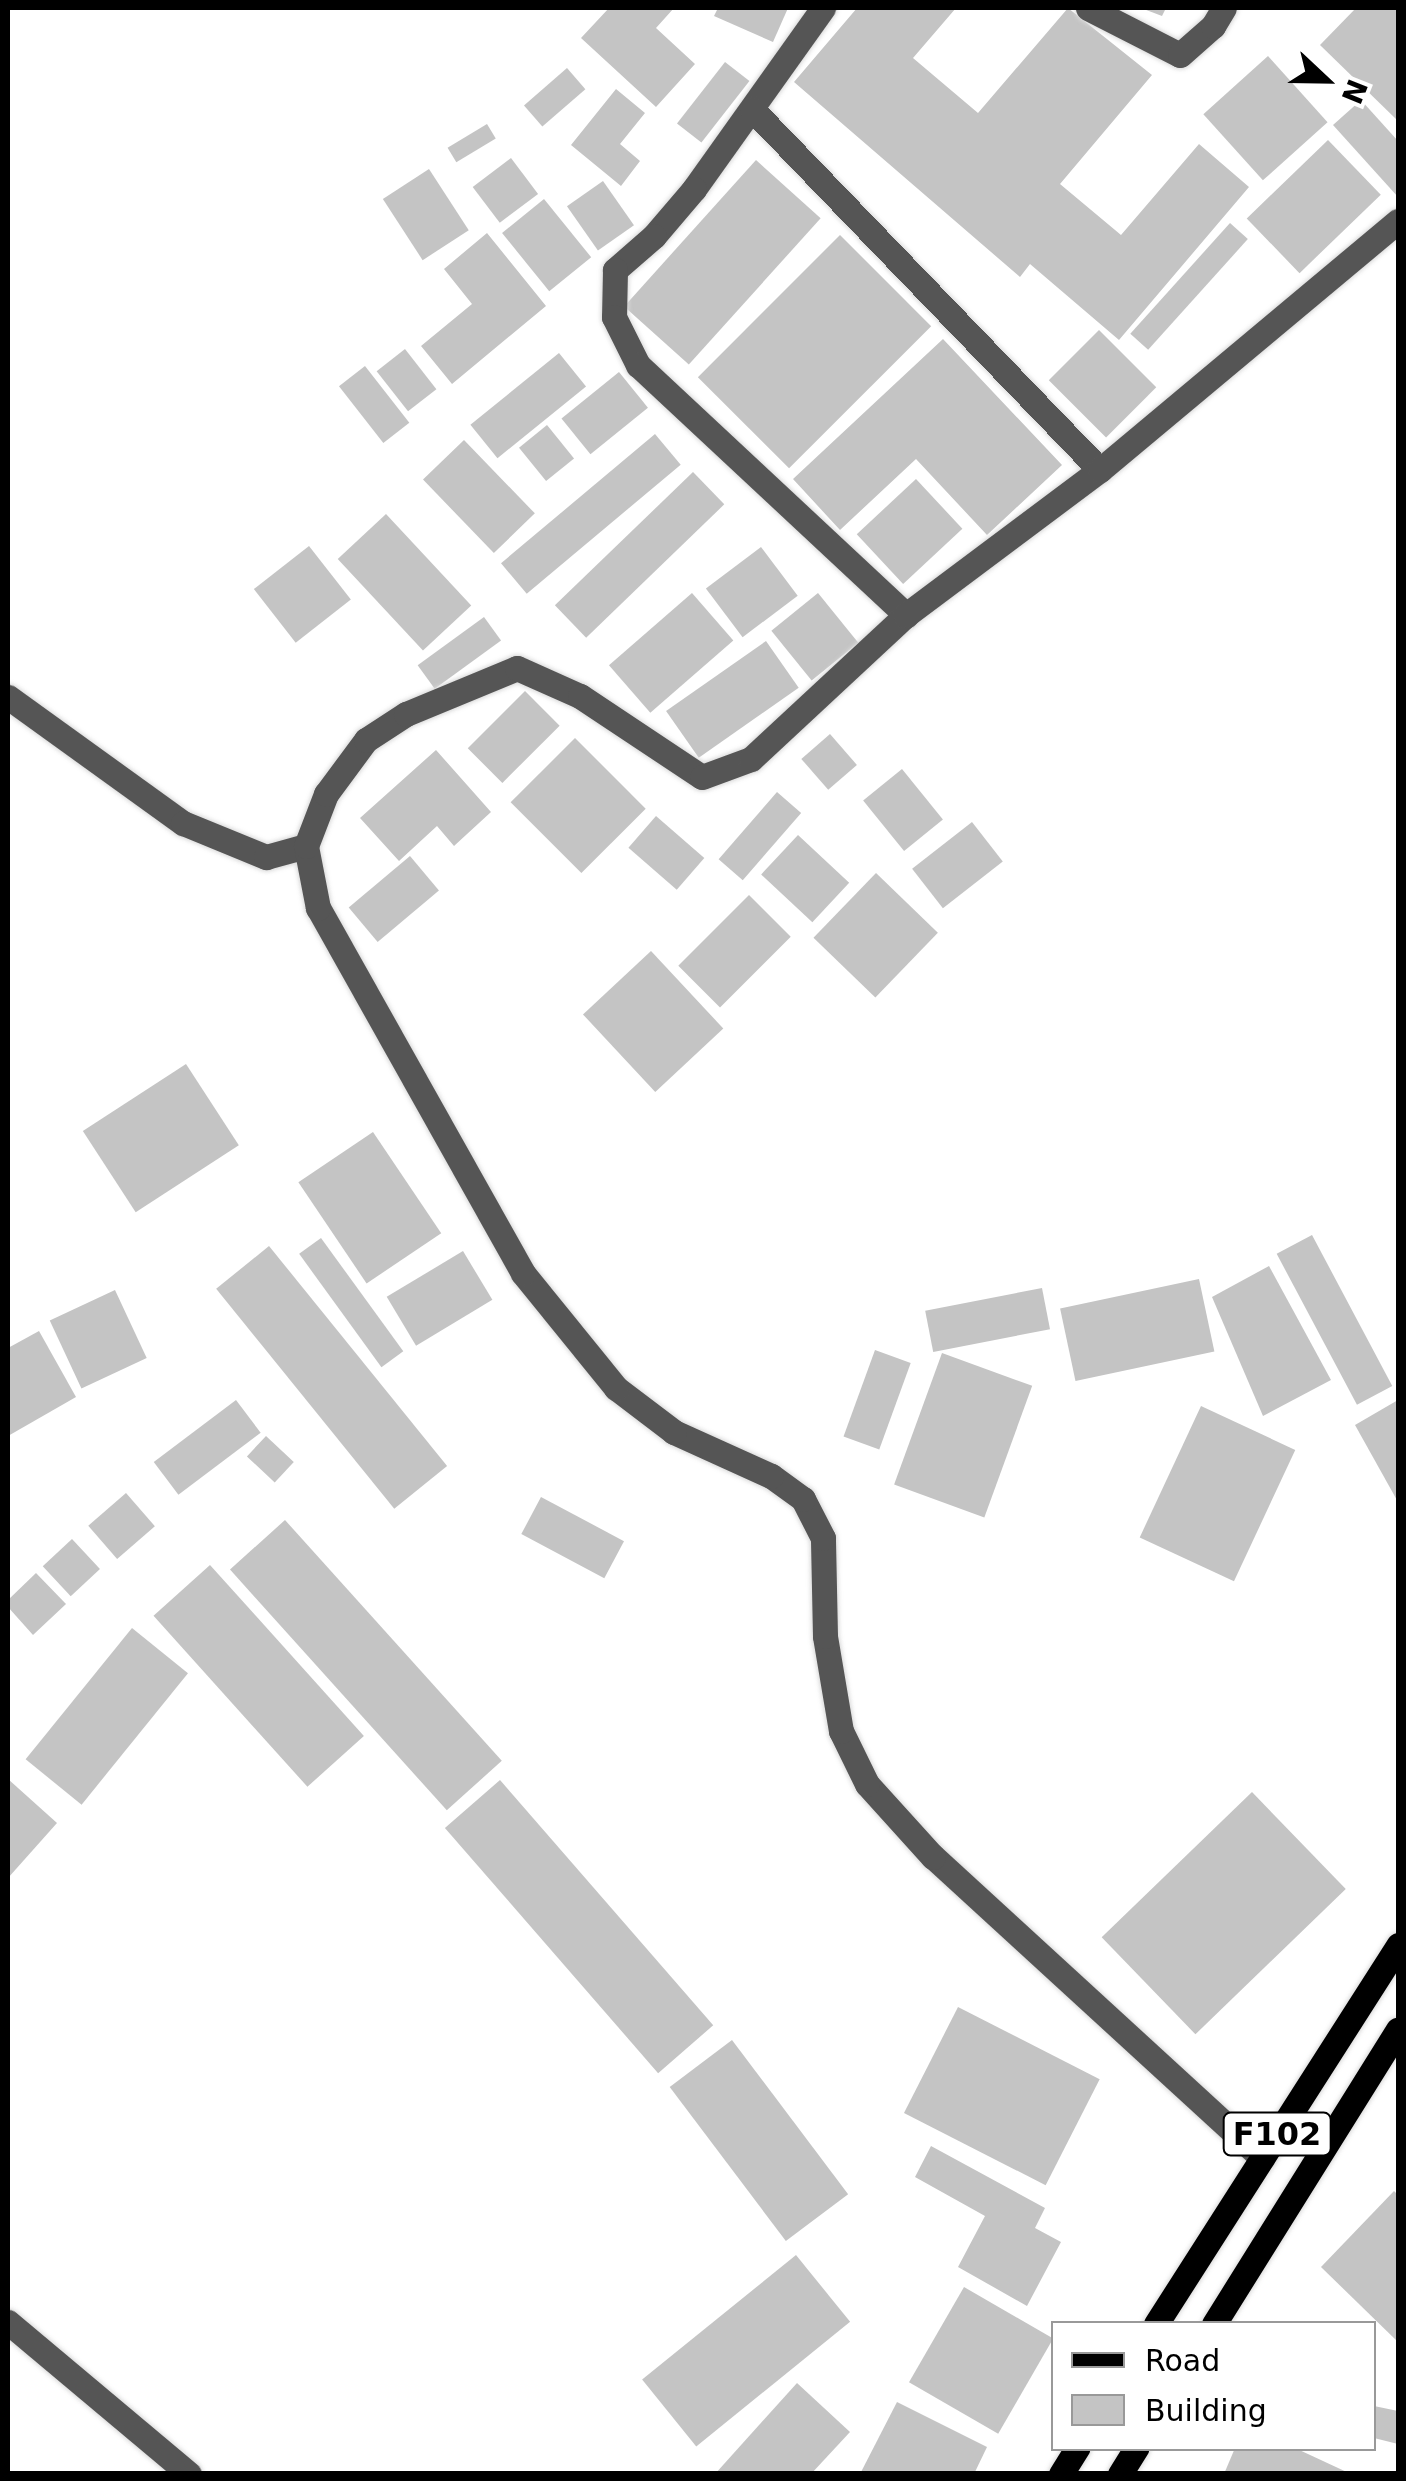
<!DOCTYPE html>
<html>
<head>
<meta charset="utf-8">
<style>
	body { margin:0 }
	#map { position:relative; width:1406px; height:2481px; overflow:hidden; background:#fff; font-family:"DejaVu Sans",sans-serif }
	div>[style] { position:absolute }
	.building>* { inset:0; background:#c4c4c4; transform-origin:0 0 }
	.roads { filter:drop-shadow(0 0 2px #dbdbdb) drop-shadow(0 0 2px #dbdbdb) }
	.minor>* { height:25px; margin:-12.5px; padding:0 12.5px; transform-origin:12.5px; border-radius:12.5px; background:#555 }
	.major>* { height:25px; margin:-12.5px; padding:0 12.5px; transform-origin:12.5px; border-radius:12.5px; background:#000 }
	span { translate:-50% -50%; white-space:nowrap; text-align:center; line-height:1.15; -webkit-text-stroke:10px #fff; paint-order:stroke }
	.shield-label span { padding:2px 8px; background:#fff; border:2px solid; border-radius:8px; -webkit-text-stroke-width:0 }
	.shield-label { font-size:32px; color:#000; font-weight:700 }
	.frame { position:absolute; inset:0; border:10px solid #000; pointer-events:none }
	.legend { position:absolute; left:1051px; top:2321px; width:325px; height:130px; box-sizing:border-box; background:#fff; border:2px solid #999; margin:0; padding:12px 18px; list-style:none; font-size:30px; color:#000 }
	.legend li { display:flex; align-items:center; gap:20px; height:50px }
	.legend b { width:50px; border:2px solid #999 }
	.north { position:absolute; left:1276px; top:30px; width:100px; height:100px; -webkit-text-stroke:8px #fff; paint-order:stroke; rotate:112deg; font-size:28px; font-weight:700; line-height:40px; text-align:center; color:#000 }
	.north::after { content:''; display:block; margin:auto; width:35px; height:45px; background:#000; clip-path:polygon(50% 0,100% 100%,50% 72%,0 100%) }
</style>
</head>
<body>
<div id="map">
	<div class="building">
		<i style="clip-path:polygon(609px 8px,674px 8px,656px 28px,695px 64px,656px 107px,581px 38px)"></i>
		<i style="clip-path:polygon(718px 8px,788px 8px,773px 42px,714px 16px)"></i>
		<i style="clip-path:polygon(857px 8px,956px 8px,913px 58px,978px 113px,1068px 8px,1152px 75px,1060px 184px,1121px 235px,1199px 144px,1249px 187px,1119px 340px,1030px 264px,1020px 277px,794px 82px)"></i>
		<i style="clip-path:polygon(1141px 8px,1166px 8px,1162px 16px)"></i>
		<i style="clip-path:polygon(1356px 8px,1398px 8px,1398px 121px,1320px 45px)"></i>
		<i style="left:1268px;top:56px;width:89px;height:87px;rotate:48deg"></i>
		<i style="left:725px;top:62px;width:31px;height:78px;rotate:38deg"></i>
		<i style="left:567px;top:68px;width:28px;height:57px;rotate:49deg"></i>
		<i style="clip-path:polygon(616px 89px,645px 113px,620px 144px,640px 161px,621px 186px,571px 145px)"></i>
		<i style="clip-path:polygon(1361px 100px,1398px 141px,1398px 197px,1333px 125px)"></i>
		<i style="left:487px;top:124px;width:17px;height:46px;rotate:59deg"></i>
		<i style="left:1328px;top:140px;width:76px;height:113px;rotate:46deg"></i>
		<i style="left:511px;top:158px;width:45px;height:48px;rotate:53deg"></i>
		<i style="left:756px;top:160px;width:87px;height:197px;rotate:42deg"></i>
		<i style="left:429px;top:169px;width:73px;height:55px;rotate:57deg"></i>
		<i style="left:603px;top:181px;width:54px;height:44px;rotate:55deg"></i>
		<i style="left:544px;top:199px;width:75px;height:54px;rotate:51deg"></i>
		<i style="left:1230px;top:223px;width:24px;height:149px;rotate:42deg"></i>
		<i style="clip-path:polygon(487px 233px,546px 306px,452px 384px,421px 346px,472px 304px,444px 269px)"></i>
		<i style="left:840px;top:235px;width:129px;height:201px;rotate:45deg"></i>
		<i style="left:1099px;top:330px;width:81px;height:71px;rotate:45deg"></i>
		<i style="clip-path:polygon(943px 339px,1062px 465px,987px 535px,916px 459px,840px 530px,793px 479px)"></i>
		<i style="left:405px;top:349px;width:51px;height:36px;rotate:52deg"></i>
		<i style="left:559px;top:353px;width:43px;height:114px;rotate:51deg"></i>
		<i style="left:365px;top:366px;width:72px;height:33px;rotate:52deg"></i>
		<i style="left:619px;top:372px;width:46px;height:74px;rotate:51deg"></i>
		<i style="left:547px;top:425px;width:43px;height:36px;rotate:51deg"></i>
		<i style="left:655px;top:434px;width:40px;height:201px;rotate:50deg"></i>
		<i style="left:464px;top:440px;width:102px;height:57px;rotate:46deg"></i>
		<i style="left:693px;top:472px;width:45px;height:192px;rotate:46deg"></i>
		<i style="left:916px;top:479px;width:68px;height:81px;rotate:47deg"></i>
		<i style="left:386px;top:514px;width:125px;height:66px;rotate:47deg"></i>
		<i style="left:309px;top:546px;width:68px;height:70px;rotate:52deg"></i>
		<i style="left:761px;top:547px;width:61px;height:69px;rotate:53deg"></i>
		<i style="left:692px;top:593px;width:63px;height:110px;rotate:49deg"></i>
		<i style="left:818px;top:593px;width:64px;height:60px;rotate:51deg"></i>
		<i style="left:484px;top:617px;width:29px;height:82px;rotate:54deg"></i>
		<i style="left:766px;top:641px;width:57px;height:122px;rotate:55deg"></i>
		<i style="left:525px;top:691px;width:49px;height:81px;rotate:45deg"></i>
		<i style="left:830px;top:734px;width:41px;height:38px;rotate:49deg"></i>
		<i style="left:575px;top:738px;width:100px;height:91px;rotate:45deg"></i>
		<i style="clip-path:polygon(436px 750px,491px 812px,454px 846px,437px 826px,399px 861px,360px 818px)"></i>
		<i style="left:902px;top:769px;width:65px;height:50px;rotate:51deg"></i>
		<i style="left:777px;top:792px;width:32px;height:89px;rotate:41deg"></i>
		<i style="left:656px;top:816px;width:64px;height:42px;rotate:41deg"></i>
		<i style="left:972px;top:822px;width:50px;height:76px;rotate:52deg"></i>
		<i style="left:798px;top:835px;width:70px;height:54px;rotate:43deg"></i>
		<i style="left:410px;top:856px;width:45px;height:80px;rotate:50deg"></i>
		<i style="left:876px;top:873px;width:86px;height:90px;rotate:44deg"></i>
		<i style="left:749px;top:895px;width:59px;height:100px;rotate:45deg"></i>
		<i style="left:651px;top:951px;width:106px;height:93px;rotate:47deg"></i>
		<i style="left:186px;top:1064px;width:97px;height:123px;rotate:57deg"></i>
		<i style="left:373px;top:1132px;width:122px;height:90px;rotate:56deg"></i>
		<i style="left:1312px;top:1235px;width:171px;height:40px;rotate:62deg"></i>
		<i style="left:321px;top:1238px;width:140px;height:27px;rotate:54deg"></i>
		<i style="left:269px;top:1246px;width:283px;height:68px;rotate:51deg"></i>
		<i style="left:463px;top:1251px;width:57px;height:89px;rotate:59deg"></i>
		<i style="clip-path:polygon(1269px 1266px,1331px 1380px,1263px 1416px,1212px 1297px)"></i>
		<i style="left:1199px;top:1279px;width:74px;height:142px;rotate:78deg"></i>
		<i style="left:1042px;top:1288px;width:42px;height:119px;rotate:79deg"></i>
		<i style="left:115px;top:1290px;width:75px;height:72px;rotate:65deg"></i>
		<i style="clip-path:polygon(39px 1331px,76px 1397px,8px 1436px,8px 1348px)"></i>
		<i style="left:875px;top:1350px;width:38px;height:92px;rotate:20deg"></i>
		<i style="left:942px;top:1353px;width:96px;height:140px;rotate:20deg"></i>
		<i style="left:236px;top:1400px;width:41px;height:103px;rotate:53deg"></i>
		<i style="clip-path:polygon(1398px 1400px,1398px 1502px,1355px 1425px)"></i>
		<i style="left:1201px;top:1406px;width:104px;height:145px;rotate:25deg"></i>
		<i style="left:266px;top:1436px;width:38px;height:28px;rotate:43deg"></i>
		<i style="left:126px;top:1493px;width:44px;height:50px;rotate:49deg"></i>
		<i style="left:541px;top:1497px;width:94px;height:42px;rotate:28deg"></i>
		<i style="left:285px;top:1520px;width:324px;height:74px;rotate:48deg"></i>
		<i style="left:72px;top:1539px;width:41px;height:40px;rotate:47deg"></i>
		<i style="left:210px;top:1565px;width:230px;height:76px;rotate:48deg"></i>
		<i style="clip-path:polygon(36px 1573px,66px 1604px,33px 1635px,8px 1607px,8px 1600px)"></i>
		<i style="left:132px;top:1628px;width:72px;height:169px;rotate:39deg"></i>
		<i style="clip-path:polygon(8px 1779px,57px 1823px,8px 1878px)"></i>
		<i style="left:500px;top:1780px;width:325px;height:73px;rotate:49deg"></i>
		<i style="left:1252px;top:1792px;width:135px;height:209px;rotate:46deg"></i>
		<i style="left:958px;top:2007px;width:159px;height:119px;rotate:27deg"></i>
		<i style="left:732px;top:2040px;width:193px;height:78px;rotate:53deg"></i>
		<i style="clip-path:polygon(931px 2146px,1045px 2208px,1035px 2228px,1061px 2242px,1027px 2306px,958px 2267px,985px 2216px,915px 2177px)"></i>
		<i style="clip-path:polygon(1394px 2191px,1398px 2195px,1398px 2342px,1321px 2267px)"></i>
		<i style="left:796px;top:2255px;width:86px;height:198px;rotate:51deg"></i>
		<i style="left:964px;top:2287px;width:103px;height:110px;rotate:30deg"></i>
		<i style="clip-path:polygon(797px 2383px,850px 2432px,811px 2474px,715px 2474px)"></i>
		<i style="clip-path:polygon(897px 2402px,987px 2447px,974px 2474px,860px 2474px)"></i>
		<i style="clip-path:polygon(1374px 2406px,1398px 2411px,1398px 2444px,1374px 2438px)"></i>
		<i style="clip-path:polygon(1235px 2448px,1295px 2448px,1351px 2474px,1224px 2474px)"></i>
	</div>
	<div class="roads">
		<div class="minor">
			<i style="left:823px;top:8px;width:222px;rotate:125.5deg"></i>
			<i style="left:694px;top:189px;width:62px;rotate:130.4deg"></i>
			<i style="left:654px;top:236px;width:52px;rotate:138.9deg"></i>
			<i style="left:615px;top:270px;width:47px;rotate:91.2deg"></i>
			<i style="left:614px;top:317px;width:54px;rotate:63.4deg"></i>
			<i style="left:638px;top:365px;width:367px;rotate:43deg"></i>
			<i style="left:1088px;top:8px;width:103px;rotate:27.1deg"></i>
			<i style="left:1180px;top:55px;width:44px;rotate:-41.3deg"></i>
			<i style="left:1213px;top:26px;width:21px;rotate:-59deg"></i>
			<i style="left:752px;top:109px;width:501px;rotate:46.05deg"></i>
			<i style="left:8px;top:697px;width:216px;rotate:35.8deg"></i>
			<i style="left:183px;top:823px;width:90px;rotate:22.3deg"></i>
			<i style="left:266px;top:857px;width:41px;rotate:-15.4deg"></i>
			<i style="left:1262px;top:2158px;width:446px;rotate:-137.5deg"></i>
			<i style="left:933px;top:1857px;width:98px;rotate:-132.1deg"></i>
			<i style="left:867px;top:1784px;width:59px;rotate:-116.1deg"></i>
			<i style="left:841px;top:1731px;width:96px;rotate:-99.6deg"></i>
			<i style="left:825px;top:1636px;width:98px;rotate:-91.2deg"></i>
			<i style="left:823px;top:1538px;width:44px;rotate:-117.1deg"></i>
			<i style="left:803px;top:1499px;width:39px;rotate:-144deg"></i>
			<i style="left:771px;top:1476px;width:107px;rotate:-155.6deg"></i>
			<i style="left:674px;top:1432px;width:73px;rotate:-142.8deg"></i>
			<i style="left:616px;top:1388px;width:148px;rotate:-129deg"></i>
			<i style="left:523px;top:1273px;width:419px;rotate:-119.3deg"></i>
			<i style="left:318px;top:908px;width:63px;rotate:-101deg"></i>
			<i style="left:306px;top:846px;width:56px;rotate:-69deg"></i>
			<i style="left:326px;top:794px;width:67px;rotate:-53.5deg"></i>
			<i style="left:366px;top:740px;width:48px;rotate:-33deg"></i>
			<i style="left:406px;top:714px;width:120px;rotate:-22.5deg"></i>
			<i style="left:517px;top:668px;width:69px;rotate:24deg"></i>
			<i style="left:580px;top:696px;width:146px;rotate:33.6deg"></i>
			<i style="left:702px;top:777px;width:52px;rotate:-20.2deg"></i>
			<i style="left:751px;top:759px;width:212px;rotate:-42.9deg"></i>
			<i style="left:906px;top:615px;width:242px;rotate:-36.8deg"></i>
			<i style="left:1100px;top:470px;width:388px;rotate:-39.9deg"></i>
			<i style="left:8px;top:2322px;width:236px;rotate:40deg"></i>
		</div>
		<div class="major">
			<i style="left:1156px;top:2324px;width:450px;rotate:-57.4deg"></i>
			<i style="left:1214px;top:2324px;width:347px;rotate:-58deg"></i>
			<i style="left:1061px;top:2474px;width:31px;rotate:-58deg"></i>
			<i style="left:1120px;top:2474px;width:31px;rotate:-58deg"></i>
		</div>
	</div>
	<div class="shield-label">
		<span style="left:1277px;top:2134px">F102</span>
	</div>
	<div class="frame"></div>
	<ul class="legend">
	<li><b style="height:12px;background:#000"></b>Road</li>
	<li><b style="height:28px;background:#c4c4c4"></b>Building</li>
	</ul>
	<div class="north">N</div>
</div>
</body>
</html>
